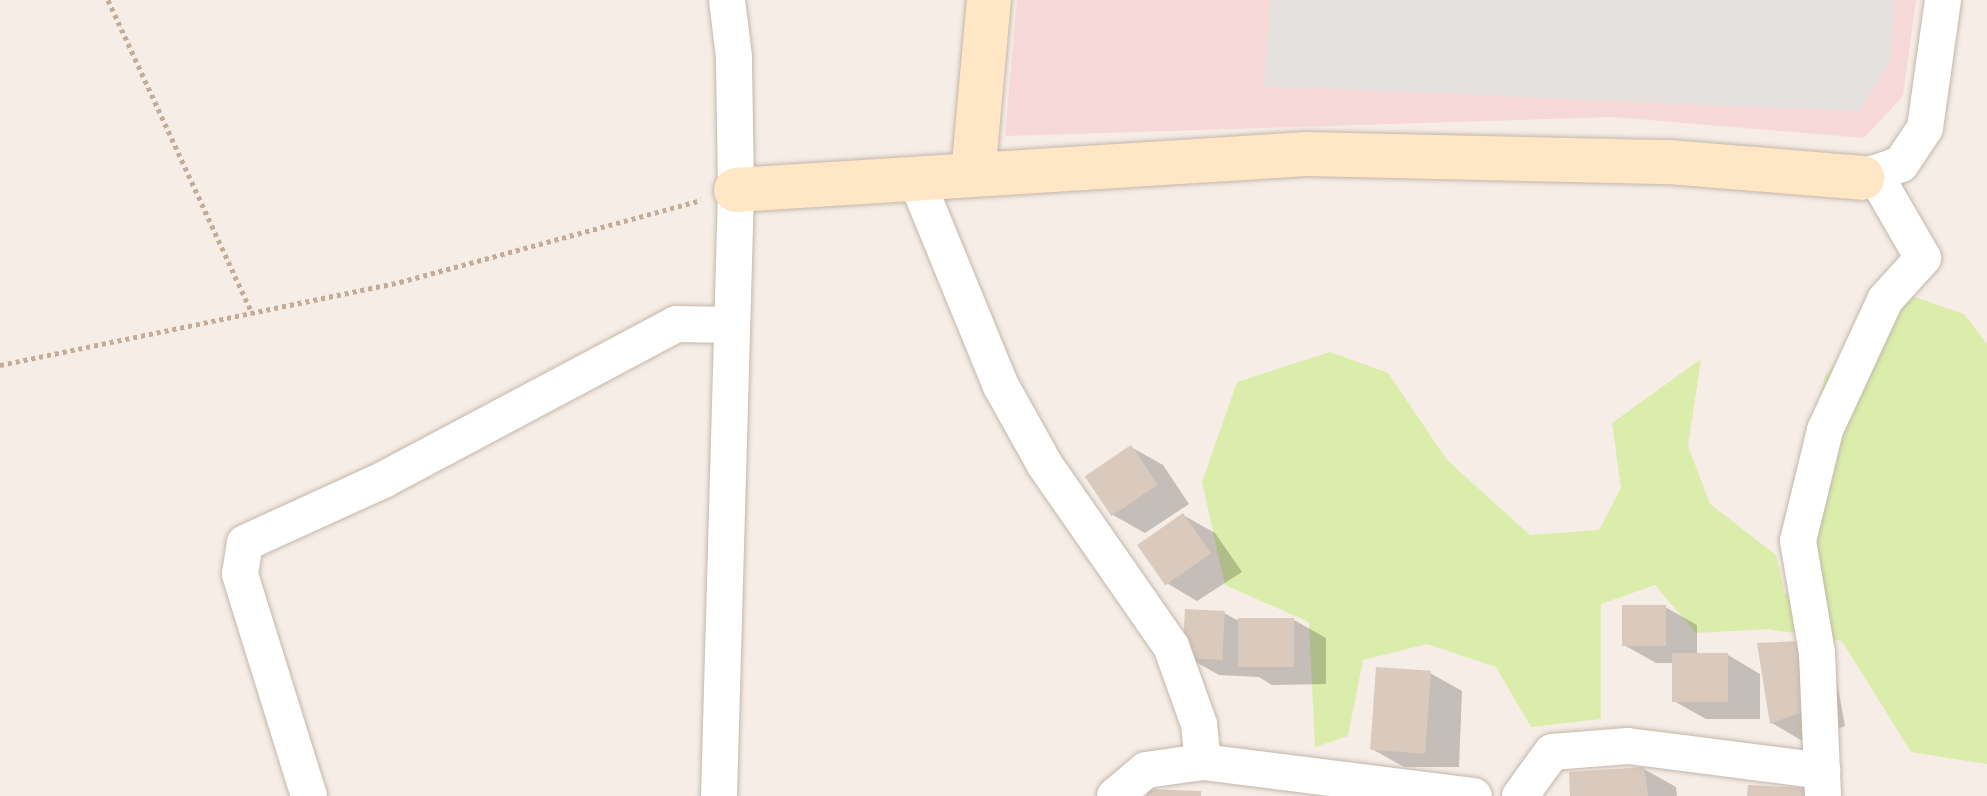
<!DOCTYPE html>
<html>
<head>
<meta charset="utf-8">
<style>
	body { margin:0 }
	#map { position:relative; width:1987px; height:796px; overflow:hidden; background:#f5ede6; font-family:Mulish,sans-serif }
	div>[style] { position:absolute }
	.medical>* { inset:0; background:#f6d8d9 }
	.green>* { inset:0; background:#dbedaa }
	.parking>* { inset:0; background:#e5e1de }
	.shadow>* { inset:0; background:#0003 }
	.building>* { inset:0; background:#dac9bd; transform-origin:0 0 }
	.path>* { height:5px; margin-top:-2.5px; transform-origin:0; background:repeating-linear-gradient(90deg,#c4ac97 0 4px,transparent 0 8px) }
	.roads { filter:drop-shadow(0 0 2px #c4b6aa) drop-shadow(0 0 2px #c4b6aa) }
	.street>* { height:36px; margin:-18px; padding:0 18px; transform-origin:18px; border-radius:18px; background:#fff }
	.secondary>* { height:44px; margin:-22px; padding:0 22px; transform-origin:22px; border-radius:22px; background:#ffe6c5 }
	span { translate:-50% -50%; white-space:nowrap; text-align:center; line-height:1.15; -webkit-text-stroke:8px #fff; paint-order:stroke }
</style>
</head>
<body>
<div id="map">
	<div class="medical">
		<i style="clip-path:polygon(1017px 0,1916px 0,1903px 96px,1864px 138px,1613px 117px,1005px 136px)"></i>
	</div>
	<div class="green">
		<i style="clip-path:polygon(1900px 292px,1964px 314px,1987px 344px,1987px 764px,1911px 752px,1842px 641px,1768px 629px,1696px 633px,1655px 585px,1601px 604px,1601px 719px,1531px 727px,1496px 667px,1427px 644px,1363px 660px,1348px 736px,1315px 747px,1309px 622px,1225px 585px,1202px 482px,1237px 382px,1330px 352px,1388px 373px,1447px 460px,1530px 535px,1599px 530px,1621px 488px,1612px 423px,1701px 359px,1688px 446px,1710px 504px,1776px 555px,1785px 594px,1810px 593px,1806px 465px,1825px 376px)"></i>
	</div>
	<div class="parking">
		<i style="clip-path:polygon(1271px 0,1895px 0,1890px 61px,1860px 111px,1264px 86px)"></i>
	</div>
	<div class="shadow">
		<i style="clip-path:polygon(1131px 447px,1163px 465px,1189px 504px,1145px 533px,1113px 515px)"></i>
		<i style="clip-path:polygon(1183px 515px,1215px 533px,1242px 572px,1197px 601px,1165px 582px)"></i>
		<i style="clip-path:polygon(1665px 607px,1697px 625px,1697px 655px,1728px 655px,1760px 674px,1760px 719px,1706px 719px,1674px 701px,1674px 663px,1656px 663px,1624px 645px)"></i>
		<i style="clip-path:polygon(1224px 613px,1237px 620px,1294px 620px,1326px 638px,1326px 684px,1272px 685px,1259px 677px,1219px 675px,1187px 657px)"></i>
		<i style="clip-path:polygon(1833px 662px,1845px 726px,1804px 742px,1772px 723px)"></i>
		<i style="clip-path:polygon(1430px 673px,1462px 691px,1459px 767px,1404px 767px,1372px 749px)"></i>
		<i style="clip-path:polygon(1644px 769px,1676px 787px,1677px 796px,1572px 796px)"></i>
	</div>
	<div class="building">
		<i style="left:1131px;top:445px;width:48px;height:56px;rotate:56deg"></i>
		<i style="left:1183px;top:513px;width:49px;height:56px;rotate:55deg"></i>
		<i style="left:1622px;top:605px;width:44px;height:41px"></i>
		<i style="left:1185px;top:609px;width:40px;height:49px;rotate:3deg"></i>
		<i style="left:1238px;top:618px;width:56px;height:49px"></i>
		<i style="clip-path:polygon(1801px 641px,1813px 708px,1770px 724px,1757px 643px)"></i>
		<i style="left:1672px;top:653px;width:56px;height:49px"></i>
		<i style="left:1376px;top:667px;width:55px;height:83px;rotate:4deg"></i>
		<i style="clip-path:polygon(1644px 767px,1648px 796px,1570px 796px,1569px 772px)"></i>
		<i style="clip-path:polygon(1748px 785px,1807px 788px,1807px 796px,1747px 796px)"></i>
		<i style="clip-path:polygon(1147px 789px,1201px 791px,1201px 796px,1147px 796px)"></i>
	</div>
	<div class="path">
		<i style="left:108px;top:0;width:345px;rotate:65.3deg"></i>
		<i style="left:0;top:365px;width:409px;rotate:-11.7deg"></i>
		<i style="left:400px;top:282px;width:312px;rotate:-15.2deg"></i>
	</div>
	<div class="roads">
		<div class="street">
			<i style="left:1862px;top:178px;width:41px;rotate:-19.7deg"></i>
			<i style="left:1901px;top:164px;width:43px;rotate:-56.3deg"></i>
			<i style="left:1925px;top:128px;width:129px;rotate:-82deg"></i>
			<i style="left:916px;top:179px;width:224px;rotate:67.7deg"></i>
			<i style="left:1001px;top:386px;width:90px;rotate:60.9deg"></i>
			<i style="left:1045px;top:465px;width:221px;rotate:55.2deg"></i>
			<i style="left:1171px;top:646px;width:83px;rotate:70.3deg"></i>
			<i style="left:1199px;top:724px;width:38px;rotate:84deg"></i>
			<i style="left:309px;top:796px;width:232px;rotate:-107.3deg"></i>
			<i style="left:240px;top:574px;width:31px;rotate:-81deg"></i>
			<i style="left:245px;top:543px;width:152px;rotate:-24.5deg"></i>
			<i style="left:383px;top:480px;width:332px;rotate:-28deg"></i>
			<i style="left:676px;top:324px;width:55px;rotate:1deg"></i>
			<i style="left:719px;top:796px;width:606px;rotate:-88.39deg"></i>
			<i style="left:736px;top:190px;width:133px;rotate:-90.9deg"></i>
			<i style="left:734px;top:57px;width:57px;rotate:-97deg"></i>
			<i style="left:1115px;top:796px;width:40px;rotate:-40deg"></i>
			<i style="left:1146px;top:770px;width:58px;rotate:-8deg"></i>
			<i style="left:1203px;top:762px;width:273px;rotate:7.2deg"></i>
			<i style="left:1520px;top:796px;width:54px;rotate:-54deg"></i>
			<i style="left:1552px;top:752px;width:76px;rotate:-4.5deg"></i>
			<i style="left:1628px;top:746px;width:196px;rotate:7.3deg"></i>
			<i style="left:1823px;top:796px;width:143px;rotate:-92.4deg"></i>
			<i style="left:1817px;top:653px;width:114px;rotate:-99.6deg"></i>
			<i style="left:1798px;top:541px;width:114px;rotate:-76.3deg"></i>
			<i style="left:1825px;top:430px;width:143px;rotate:-65.2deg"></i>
			<i style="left:1885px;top:300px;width:57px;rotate:-47.9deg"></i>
			<i style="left:1923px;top:258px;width:98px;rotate:-120deg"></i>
		</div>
		<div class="secondary">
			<i style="left:973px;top:175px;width:176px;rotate:-84.8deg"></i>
			<i style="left:736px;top:190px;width:571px;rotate:-3.61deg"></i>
			<i style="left:1306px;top:154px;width:363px;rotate:1.3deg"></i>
			<i style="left:1669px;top:162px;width:194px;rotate:4.7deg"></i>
		</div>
	</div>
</div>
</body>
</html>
